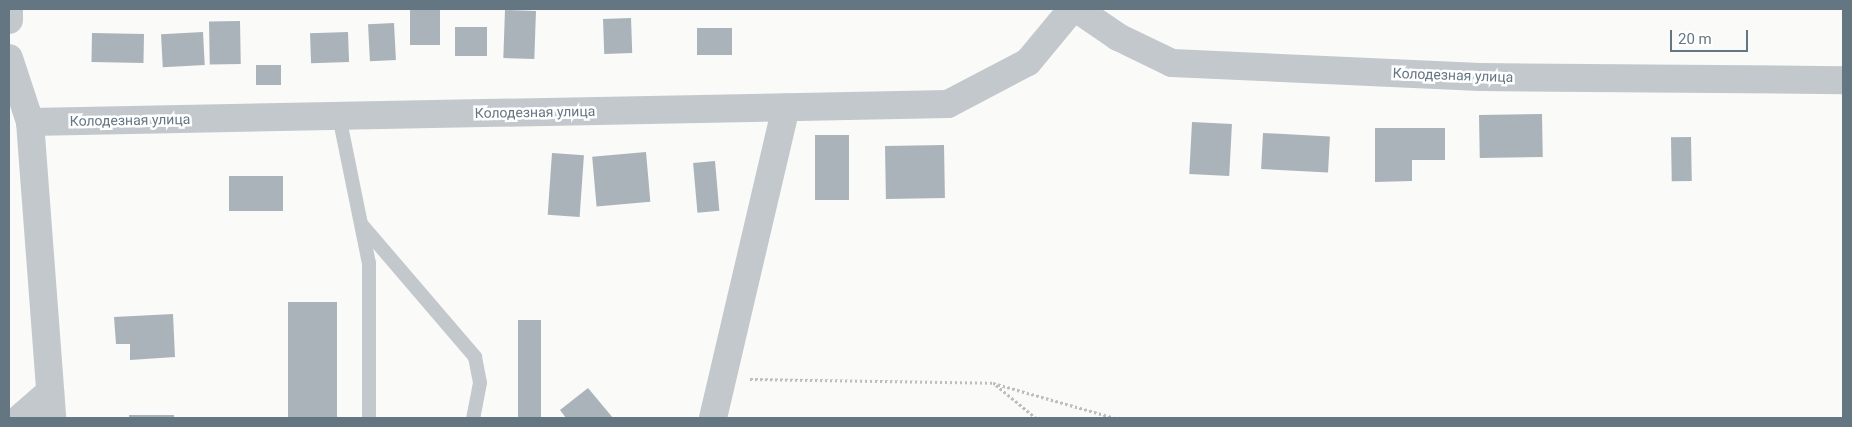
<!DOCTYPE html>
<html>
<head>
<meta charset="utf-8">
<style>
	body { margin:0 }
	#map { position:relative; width:1852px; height:427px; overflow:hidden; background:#fafaf8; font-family:Roboto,sans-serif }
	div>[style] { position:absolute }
	.building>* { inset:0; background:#aab3b9; transform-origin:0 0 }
	.path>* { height:3px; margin-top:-1.5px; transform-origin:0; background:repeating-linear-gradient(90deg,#bbbfc2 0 2.5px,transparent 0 5px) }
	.lane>* { height:14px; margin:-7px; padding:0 7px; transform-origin:7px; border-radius:7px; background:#c3c8cc }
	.street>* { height:28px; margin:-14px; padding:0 14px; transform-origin:14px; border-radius:14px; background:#c3c8cc }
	span { translate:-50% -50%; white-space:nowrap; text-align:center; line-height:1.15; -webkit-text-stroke:5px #fff; paint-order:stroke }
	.street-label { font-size:14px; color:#657683 }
	.frame { position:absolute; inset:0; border:10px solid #657683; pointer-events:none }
	.scale { position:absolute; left:1670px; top:30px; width:78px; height:22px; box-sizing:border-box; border:2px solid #657683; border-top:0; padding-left:6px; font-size:15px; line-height:18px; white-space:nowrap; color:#657683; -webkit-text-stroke:4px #fff; paint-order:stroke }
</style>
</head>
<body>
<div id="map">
	<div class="building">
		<i style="left:410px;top:9px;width:30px;height:36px"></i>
		<i style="left:505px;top:10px;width:31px;height:48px;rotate:2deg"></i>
		<i style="left:631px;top:18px;width:35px;height:28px;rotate:88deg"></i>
		<i style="left:240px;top:21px;width:43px;height:31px;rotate:89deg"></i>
		<i style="left:394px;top:23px;width:37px;height:26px;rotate:87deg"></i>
		<i style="left:487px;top:27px;width:29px;height:32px;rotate:90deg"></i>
		<i style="left:697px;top:28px;width:35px;height:27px"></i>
		<i style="left:203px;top:32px;width:33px;height:42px;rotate:87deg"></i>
		<i style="left:348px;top:32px;width:30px;height:38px;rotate:88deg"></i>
		<i style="left:92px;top:33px;width:52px;height:29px;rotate:1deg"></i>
		<i style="left:256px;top:65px;width:25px;height:20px"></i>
		<i style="left:1542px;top:114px;width:43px;height:63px;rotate:89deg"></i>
		<i style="left:1192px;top:122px;width:40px;height:52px;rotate:3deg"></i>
		<i style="clip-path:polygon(1375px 128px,1445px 128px,1445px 160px,1412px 160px,1412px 181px,1375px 182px)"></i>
		<i style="left:1263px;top:133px;width:67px;height:36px;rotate:3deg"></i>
		<i style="left:849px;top:135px;width:65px;height:34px;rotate:90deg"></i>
		<i style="left:1691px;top:137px;width:44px;height:20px;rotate:89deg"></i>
		<i style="left:944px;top:145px;width:53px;height:59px;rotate:89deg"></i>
		<i style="left:646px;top:152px;width:50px;height:54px;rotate:85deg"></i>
		<i style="left:552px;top:153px;width:32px;height:62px;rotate:4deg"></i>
		<i style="left:715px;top:161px;width:50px;height:22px;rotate:85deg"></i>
		<i style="left:283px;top:176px;width:35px;height:54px;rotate:90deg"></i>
		<i style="left:288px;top:302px;width:49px;height:116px"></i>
		<i style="clip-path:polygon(173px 314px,175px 357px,130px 360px,130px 344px,116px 344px,114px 317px)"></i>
		<i style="left:518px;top:320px;width:23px;height:98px"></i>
		<i style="clip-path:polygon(588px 388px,613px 418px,566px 418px,560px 410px)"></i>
		<i style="left:129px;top:415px;width:45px;height:3px"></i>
	</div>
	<div class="path">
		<i style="left:750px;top:379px;width:243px;rotate:0.9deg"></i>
		<i style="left:993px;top:383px;width:127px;rotate:16deg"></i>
		<i style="left:996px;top:385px;width:52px;rotate:39.5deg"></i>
	</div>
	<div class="lane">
		<i style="left:339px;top:116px;width:150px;rotate:78.5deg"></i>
		<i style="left:369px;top:263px;width:155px;rotate:90deg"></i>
		<i style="left:362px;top:225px;width:174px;rotate:49.4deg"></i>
		<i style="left:475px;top:357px;width:26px;rotate:79deg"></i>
		<i style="left:480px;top:383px;width:36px;rotate:101deg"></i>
	</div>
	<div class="street">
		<i style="left:1077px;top:9px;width:50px;rotate:34.3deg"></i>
		<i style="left:1118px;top:37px;width:60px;rotate:25.7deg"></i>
		<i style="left:1172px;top:63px;width:308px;rotate:2.6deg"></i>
		<i style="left:1480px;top:77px;width:363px;rotate:0.5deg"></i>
		<i style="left:9px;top:20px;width:11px;rotate:-90deg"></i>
		<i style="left:9px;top:58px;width:67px;rotate:71.8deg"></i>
		<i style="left:30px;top:122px;width:918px;rotate:-1.12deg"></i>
		<i style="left:948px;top:104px;width:90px;rotate:-27.7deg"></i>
		<i style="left:1028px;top:62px;width:69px;rotate:-50.3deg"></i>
		<i style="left:30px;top:122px;width:297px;rotate:85.7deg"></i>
		<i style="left:20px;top:418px;width:40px;rotate:-41deg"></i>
		<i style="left:713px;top:418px;width:319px;rotate:-76.8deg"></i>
	</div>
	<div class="street-label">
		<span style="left:1453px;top:75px;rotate:2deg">Колодезная улица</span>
		<span style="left:535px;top:112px;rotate:-1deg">Колодезная улица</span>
		<span style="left:130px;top:120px;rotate:-1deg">Колодезная улица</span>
	</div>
	<div class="frame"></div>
	<div class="scale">20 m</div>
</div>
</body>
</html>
